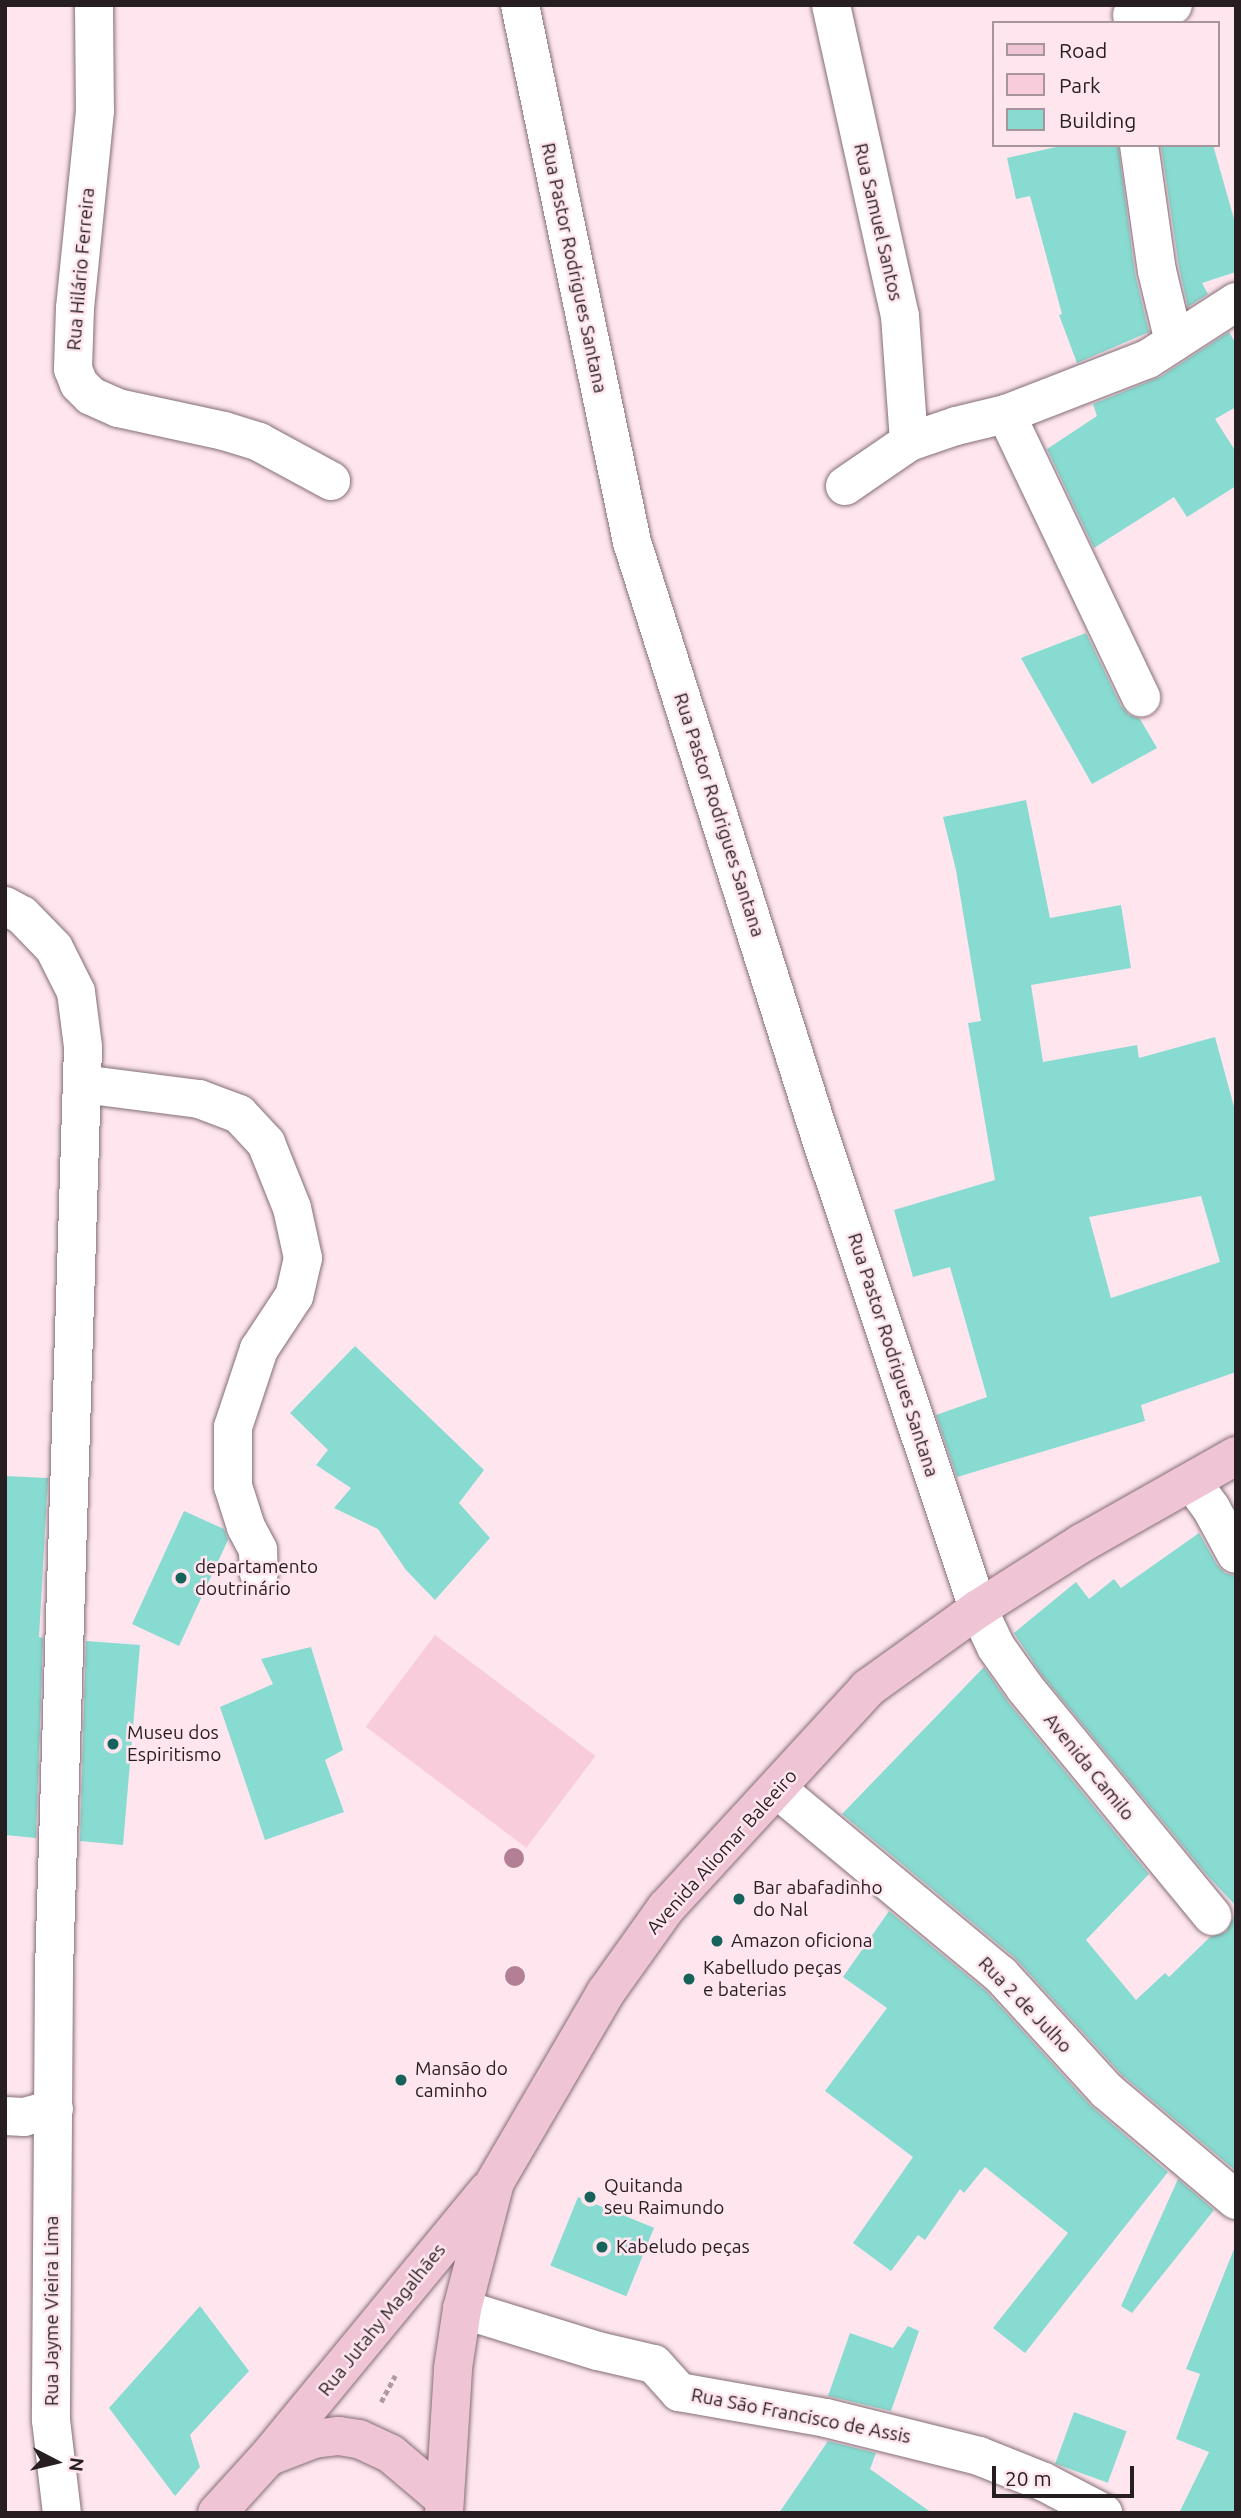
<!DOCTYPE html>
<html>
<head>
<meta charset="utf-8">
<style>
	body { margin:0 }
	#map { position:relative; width:1241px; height:2518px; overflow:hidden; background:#fee5ee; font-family:Ubuntu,sans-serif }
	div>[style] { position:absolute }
	.green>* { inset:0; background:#f9ccdc; transform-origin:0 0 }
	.building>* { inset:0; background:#88dbd1; transform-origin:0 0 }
	.path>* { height:4.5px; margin-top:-2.25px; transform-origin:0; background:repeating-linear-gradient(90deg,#af9ca2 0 5px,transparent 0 8.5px) }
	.roads { filter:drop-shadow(0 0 2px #846e76) drop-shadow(0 0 2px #846e76) }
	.minor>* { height:38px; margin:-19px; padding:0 19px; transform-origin:19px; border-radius:19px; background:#fff }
	.major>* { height:38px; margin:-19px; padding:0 19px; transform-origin:19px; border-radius:19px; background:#efc4d4 }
	.trees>* { width:20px; height:20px; margin:-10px; border-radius:50%; background:#b37f95 }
	.dots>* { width:19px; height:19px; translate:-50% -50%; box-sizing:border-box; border:4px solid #fee5ee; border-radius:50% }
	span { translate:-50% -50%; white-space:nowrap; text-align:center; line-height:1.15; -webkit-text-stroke:5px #fee5ee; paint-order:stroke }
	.street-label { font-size:19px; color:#271e21 }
	.poi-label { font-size:19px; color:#271e21 }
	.left { translate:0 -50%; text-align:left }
	.frame { position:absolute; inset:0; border:7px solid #271e21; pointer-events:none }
	.legend { position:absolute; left:992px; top:21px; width:228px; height:126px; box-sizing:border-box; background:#fee5ee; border:2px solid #a8959c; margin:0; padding:9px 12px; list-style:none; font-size:21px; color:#271e21 }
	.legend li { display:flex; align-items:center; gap:14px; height:35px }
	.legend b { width:35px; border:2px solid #a8959c }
	.north { position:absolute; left:21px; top:2427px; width:70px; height:70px; -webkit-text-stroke:5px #fee5ee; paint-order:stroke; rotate:97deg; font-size:19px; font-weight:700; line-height:28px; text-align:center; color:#271e21 }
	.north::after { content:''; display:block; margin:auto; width:24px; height:32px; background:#271e21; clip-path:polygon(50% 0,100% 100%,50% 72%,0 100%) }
	.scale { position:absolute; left:992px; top:2466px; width:142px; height:32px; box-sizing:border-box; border:4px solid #271e21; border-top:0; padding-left:9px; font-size:21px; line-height:24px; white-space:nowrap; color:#271e21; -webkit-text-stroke:5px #fee5ee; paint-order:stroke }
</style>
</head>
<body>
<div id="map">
	<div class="green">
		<i style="left:435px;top:1635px;width:201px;height:115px;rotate:37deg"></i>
	</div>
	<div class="building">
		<i style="clip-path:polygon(1065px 145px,1118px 145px,1135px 274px,1149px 332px,1077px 363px,1059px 315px,1062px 314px,1030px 196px,1016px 199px,1007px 158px)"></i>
		<i style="clip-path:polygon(1161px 145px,1213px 145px,1236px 226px,1236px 272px,1202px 283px,1208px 294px,1188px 307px,1179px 267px)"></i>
		<i style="clip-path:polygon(1229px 332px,1236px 344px,1236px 407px,1215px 419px,1236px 452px,1236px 486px,1187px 517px,1174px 497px,1094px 548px,1047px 449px,1097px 416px,1093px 404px,1160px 377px)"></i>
		<i style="clip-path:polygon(1086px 633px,1121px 706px,1129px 715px,1140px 719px,1157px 748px,1092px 784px,1021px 658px)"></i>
		<i style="clip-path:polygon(evenodd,1026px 800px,1050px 918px,1121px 905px,1131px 968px,1031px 985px,1043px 1062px,1137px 1045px,1139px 1058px,1215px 1037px,1236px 1114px,1236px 1372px,1141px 1405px,1145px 1421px,957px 1477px,936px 1415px,987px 1397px,950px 1267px,913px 1277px,894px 1210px,995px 1180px,968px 1023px,981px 1021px,956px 870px,943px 817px,1026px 800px,1201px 1196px,1220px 1262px,1111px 1298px,1089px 1217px,1201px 1196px)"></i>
		<i style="clip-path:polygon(355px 1346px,484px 1470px,459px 1503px,490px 1538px,435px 1600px,406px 1570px,378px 1529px,334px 1508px,351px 1488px,316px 1465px,328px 1450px,290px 1413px)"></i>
		<i style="clip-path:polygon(5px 1476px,48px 1478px,39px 1637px,43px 1638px,36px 1838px,5px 1835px)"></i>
		<i style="clip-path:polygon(184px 1511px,224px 1529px,228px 1540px,179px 1646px,132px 1624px)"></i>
		<i style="clip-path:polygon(1199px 1533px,1217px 1565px,1225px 1573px,1236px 1576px,1236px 1906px,1207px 1875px,1042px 1675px,1014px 1633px,1076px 1582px,1089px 1599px,1114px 1579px,1121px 1588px)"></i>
		<i style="clip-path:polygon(86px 1641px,140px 1645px,123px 1845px,80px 1841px)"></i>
		<i style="clip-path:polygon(311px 1647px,343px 1750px,325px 1760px,344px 1812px,265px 1840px,220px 1707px,273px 1684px,261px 1659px)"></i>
		<i style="clip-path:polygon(984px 1667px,1008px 1702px,1149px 1874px,1086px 1940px,1136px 2000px,1165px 1973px,1169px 1977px,1210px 1937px,1226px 1932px,1236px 1913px,1236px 2171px,1122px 2075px,1015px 1958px,842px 1814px)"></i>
		<i style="clip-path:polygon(889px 1911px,986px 1991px,1091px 2106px,1168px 2172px,1025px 2353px,993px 2328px,1068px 2233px,985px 2167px,964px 2193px,960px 2189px,925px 2240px,918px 2235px,891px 2271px,853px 2243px,913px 2157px,825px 2091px,887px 2008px,843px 1977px)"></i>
		<i style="clip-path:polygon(1178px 2179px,1214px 2210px,1132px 2313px,1121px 2306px)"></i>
		<i style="left:578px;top:2197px;width:82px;height:74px;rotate:22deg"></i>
		<i style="clip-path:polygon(1234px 2249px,1236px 2513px,1179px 2513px,1209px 2452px,1176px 2439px,1200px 2374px,1186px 2369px)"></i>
		<i style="clip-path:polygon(200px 2306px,249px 2371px,190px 2435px,200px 2467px,175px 2496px,109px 2408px)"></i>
		<i style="clip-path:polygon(908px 2326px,919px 2331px,891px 2411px,828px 2396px,850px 2333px,893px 2348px)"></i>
		<i style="left:1074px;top:2412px;width:56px;height:55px;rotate:20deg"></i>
		<i style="clip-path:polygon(828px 2441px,876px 2453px,870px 2469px,932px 2513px,779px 2513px)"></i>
	</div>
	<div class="path">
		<i style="left:381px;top:2402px;width:30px;rotate:-62deg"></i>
	</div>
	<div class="roads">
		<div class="minor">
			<i style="left:94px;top:5px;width:106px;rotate:89.5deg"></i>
			<i style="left:95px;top:111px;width:198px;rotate:95.8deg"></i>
			<i style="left:75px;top:308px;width:61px;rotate:91.9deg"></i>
			<i style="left:73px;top:369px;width:16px;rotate:68deg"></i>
			<i style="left:79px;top:384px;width:17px;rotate:45deg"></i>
			<i style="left:91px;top:396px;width:30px;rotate:24deg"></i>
			<i style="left:118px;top:408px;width:108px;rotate:12.2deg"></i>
			<i style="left:224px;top:431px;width:37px;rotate:17deg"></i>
			<i style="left:259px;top:442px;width:82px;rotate:28.4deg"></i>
			<i style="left:520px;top:5px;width:549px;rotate:78.22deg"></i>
			<i style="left:632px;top:542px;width:623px;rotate:72.44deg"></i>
			<i style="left:820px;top:1136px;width:499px;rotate:71.5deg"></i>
			<i style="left:978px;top:1609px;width:42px;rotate:64.7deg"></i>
			<i style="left:996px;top:1647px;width:50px;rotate:54.7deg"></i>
			<i style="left:1025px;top:1688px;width:295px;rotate:50.6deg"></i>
			<i style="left:831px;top:5px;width:319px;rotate:77.5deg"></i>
			<i style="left:900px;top:316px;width:126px;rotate:85.9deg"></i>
			<i style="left:1132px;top:15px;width:42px;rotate:-13.7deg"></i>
			<i style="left:1139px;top:145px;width:127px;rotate:81.9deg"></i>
			<i style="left:1157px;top:271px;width:73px;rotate:76.5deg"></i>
			<i style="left:1006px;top:414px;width:314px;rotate:64.5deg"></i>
			<i style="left:845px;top:486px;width:78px;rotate:-34.5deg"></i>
			<i style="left:909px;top:442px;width:50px;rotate:-18.8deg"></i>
			<i style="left:956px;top:426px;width:51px;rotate:-13.5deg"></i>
			<i style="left:1006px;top:414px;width:152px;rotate:-21.2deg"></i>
			<i style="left:1148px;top:359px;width:105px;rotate:-32.9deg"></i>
			<i style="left:5px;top:906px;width:19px;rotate:28deg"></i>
			<i style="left:22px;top:915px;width:46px;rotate:45.9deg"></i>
			<i style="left:54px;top:948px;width:49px;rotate:63.4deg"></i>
			<i style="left:76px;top:992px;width:55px;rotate:82.7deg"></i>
			<i style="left:83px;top:1047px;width:925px;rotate:91.8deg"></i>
			<i style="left:54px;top:1972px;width:448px;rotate:90.4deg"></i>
			<i style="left:51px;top:2420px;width:94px;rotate:83.3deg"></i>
			<i style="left:82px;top:1084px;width:118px;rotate:7.3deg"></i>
			<i style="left:199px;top:1099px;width:43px;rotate:20.6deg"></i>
			<i style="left:239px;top:1114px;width:40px;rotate:47deg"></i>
			<i style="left:266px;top:1143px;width:70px;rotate:68.2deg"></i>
			<i style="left:292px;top:1208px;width:51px;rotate:77.6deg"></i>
			<i style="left:303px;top:1258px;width:39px;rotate:103deg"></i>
			<i style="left:294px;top:1296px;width:64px;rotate:123.4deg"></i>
			<i style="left:259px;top:1349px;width:82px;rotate:108.4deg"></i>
			<i style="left:233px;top:1427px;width:59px;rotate:90deg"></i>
			<i style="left:233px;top:1486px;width:43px;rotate:72.4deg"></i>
			<i style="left:246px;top:1527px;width:26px;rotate:62deg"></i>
			<i style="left:258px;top:1550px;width:23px;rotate:88deg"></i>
			<i style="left:1192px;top:1482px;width:32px;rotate:54deg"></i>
			<i style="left:1211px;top:1508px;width:52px;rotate:61.5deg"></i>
			<i style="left:777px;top:1789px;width:291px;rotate:39.7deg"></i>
			<i style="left:1001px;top:1975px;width:157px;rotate:47.6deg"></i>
			<i style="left:1107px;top:2091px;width:169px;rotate:40.2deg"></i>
			<i style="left:5px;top:2116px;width:19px;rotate:3deg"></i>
			<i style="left:24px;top:2117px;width:31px;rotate:-15deg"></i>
			<i style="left:462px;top:2309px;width:142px;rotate:17.2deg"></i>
			<i style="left:598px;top:2351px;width:57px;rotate:13.1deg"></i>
			<i style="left:654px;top:2364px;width:38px;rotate:48deg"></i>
			<i style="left:679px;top:2392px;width:149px;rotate:10deg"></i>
			<i style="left:826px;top:2418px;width:158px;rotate:13.9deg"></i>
			<i style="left:979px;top:2456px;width:70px;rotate:21.8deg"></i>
			<i style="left:1044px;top:2482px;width:67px;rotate:27.7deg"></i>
		</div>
		<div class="major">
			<i style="left:270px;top:2456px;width:47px;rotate:-21.1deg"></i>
			<i style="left:314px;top:2439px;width:25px;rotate:-7deg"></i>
			<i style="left:339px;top:2436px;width:20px;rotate:9deg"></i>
			<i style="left:359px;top:2439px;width:35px;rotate:25deg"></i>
			<i style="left:391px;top:2454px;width:70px;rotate:40.3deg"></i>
			<i style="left:217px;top:2513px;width:76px;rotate:-47.7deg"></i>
			<i style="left:268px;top:2457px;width:345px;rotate:-50.5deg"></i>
			<i style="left:444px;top:2513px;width:145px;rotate:-86.4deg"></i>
			<i style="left:453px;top:2368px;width:60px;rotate:-81.3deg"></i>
			<i style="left:462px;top:2309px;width:131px;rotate:-75.4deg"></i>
			<i style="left:495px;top:2182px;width:220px;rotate:-59.7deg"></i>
			<i style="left:606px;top:1992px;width:103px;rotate:-54.5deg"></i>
			<i style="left:666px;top:1908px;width:299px;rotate:-47.4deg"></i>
			<i style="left:868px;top:1688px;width:135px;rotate:-35.7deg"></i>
			<i style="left:978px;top:1609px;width:123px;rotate:-32.4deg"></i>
			<i style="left:1082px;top:1543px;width:177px;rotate:-29.5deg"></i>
		</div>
	</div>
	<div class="trees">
		<i style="left:514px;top:1858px"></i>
		<i style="left:515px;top:1976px"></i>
	</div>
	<div class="dots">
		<i style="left:181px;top:1578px;background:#16635c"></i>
		<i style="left:113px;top:1744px;background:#16635c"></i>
		<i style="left:739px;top:1899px;background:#16635c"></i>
		<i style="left:717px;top:1941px;background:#16635c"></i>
		<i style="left:689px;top:1979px;background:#16635c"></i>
		<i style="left:401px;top:2080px;background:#16635c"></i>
		<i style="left:590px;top:2197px;background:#16635c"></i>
		<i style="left:602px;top:2247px;background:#16635c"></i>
	</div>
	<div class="street-label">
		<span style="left:878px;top:222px;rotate:77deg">Rua Samuel Santos</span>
		<span style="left:574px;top:268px;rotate:78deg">Rua Pastor Rodrigues Santana</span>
		<span style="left:81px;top:269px;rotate:-85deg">Rua Hilário Ferreira</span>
		<span style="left:719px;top:815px;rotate:72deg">Rua Pastor Rodrigues Santana</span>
		<span style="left:893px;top:1355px;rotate:72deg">Rua Pastor Rodrigues Santana</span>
		<span style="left:1089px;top:1767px;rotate:51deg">Avenida Camilo</span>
		<span style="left:722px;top:1852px;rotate:-48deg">Avenida Aliomar Baleeiro</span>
		<span style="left:1025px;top:2005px;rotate:46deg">Rua 2 de Julho</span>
		<span style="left:52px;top:2311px;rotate:-90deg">Rua Jayme Vieira Lima</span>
		<span style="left:382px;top:2320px;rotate:-51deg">Rua Jutahy Magalhães</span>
		<span style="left:801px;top:2416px;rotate:11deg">Rua São Francisco de Assis</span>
	</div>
	<div class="poi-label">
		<span class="left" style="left:195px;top:1578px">departamento<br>doutrinário</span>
		<span class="left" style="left:127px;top:1744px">Museu dos<br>Espiritismo</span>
		<span class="left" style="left:753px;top:1899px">Bar abafadinho<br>do Nal</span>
		<span class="left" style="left:731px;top:1941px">Amazon oficiona</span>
		<span class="left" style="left:703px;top:1979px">Kabelludo peças<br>e baterias</span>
		<span class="left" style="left:415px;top:2080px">Mansão do<br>caminho</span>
		<span class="left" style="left:604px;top:2197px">Quitanda<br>seu Raimundo</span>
		<span class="left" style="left:616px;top:2247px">Kabeludo peças</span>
	</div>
	<div class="frame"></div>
	<ul class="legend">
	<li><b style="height:9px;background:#efc4d4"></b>Road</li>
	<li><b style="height:19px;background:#f9ccdc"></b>Park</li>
	<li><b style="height:19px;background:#88dbd1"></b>Building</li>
	</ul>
	<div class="north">N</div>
	<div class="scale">20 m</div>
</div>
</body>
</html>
